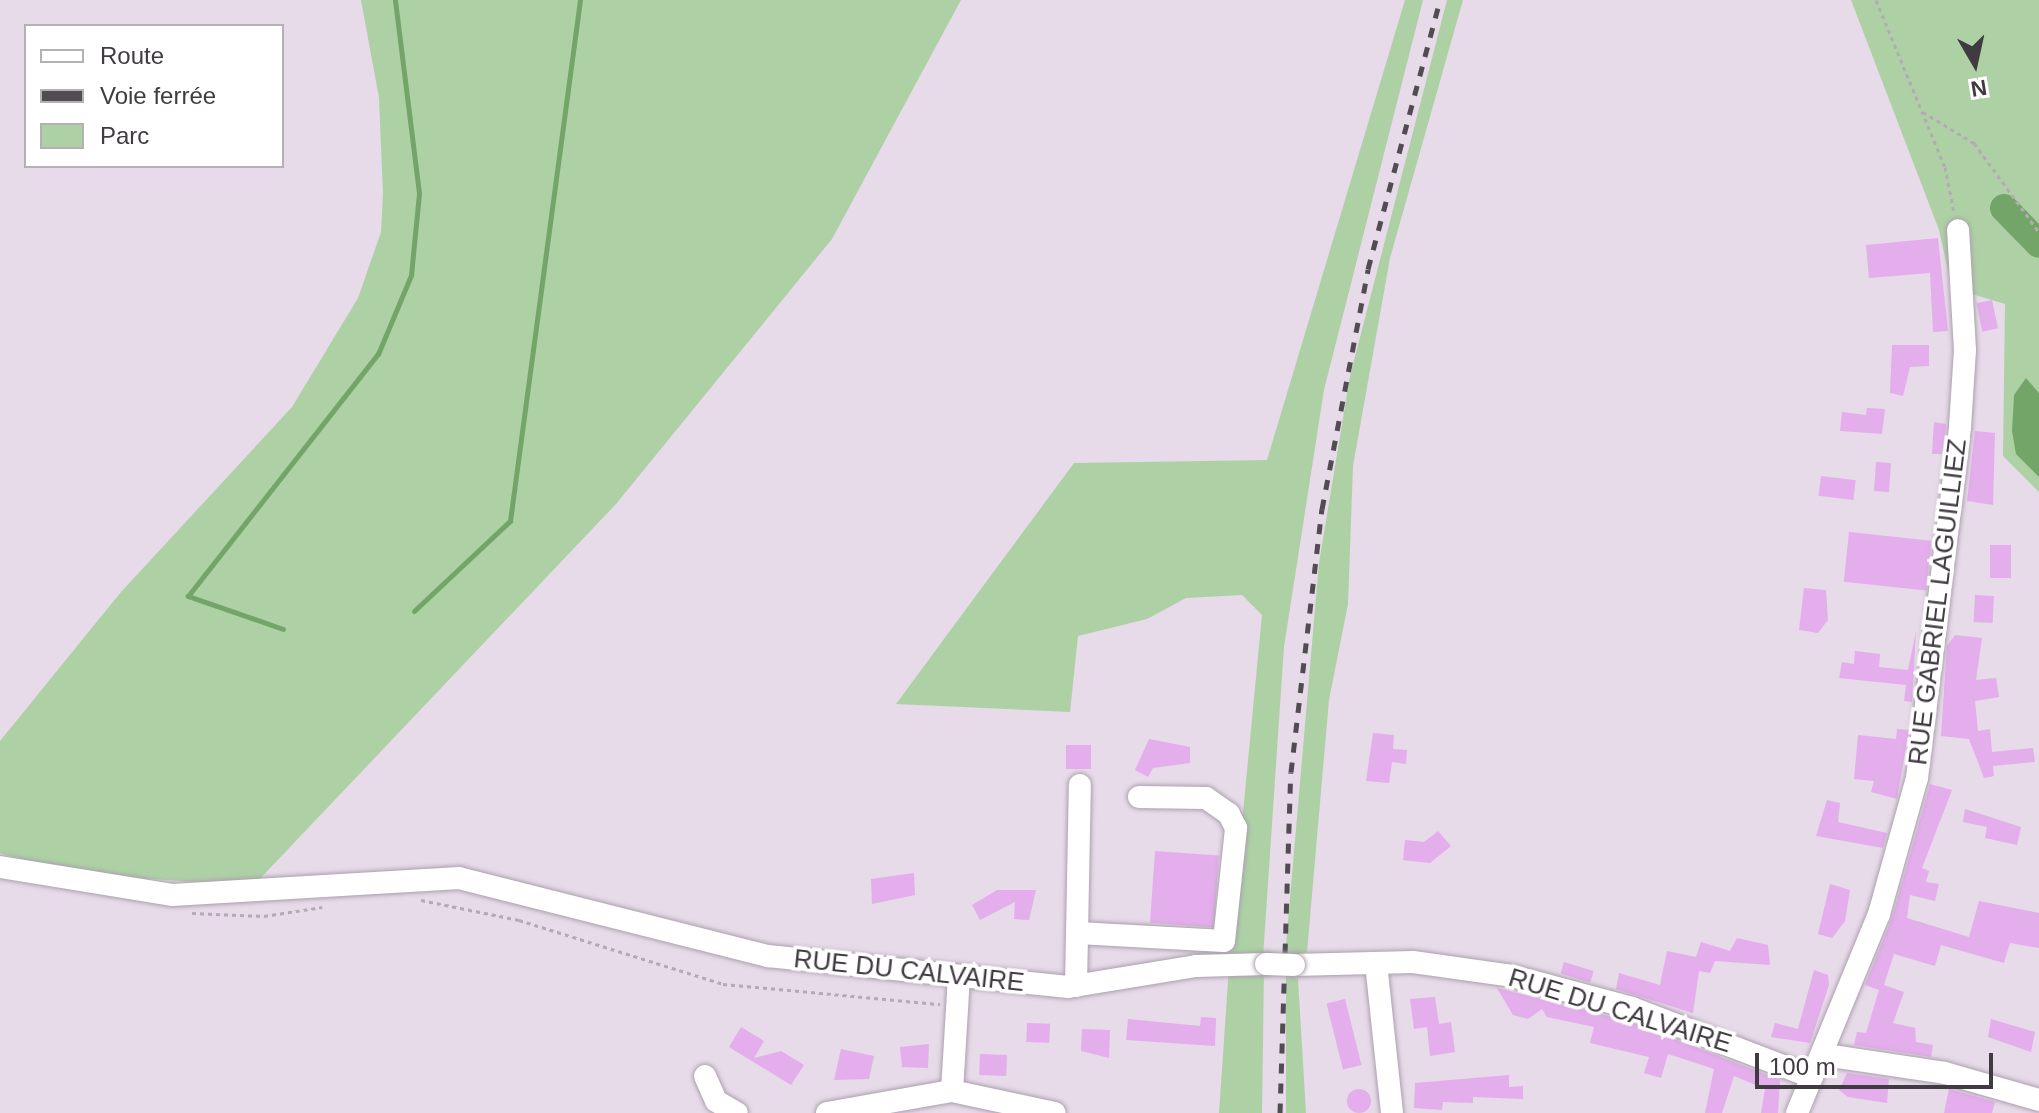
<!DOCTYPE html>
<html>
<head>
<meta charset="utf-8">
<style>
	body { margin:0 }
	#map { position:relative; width:2039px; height:1113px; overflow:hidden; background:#e7dae9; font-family:Helvetica,sans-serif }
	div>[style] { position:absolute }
	.green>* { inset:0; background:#add1a5 }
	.water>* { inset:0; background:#73a568 }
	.stream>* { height:5px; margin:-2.5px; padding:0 2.5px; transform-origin:2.5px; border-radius:2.5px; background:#73a568 }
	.river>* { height:28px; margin:-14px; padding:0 14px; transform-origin:14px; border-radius:14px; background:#73a568 }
	.building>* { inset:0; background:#e3aeeb; transform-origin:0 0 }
	.round { border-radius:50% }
	.path>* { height:3px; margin-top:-1.5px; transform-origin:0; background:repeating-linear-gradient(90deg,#b4a9b5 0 4px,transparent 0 8px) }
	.roads { filter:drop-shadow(0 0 2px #aca0ae) drop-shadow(0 0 2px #aca0ae) }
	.minor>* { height:22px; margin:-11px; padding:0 11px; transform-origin:11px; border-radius:11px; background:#fff }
	.rail>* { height:5px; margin-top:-2.5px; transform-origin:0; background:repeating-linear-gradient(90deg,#514b52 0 10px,transparent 0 20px) }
	.bridges { filter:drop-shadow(0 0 2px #aca0ae) drop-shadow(0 0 2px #aca0ae) }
	.minor-bridge>* { height:22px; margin:-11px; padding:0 11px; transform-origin:11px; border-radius:11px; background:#fff }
	span { translate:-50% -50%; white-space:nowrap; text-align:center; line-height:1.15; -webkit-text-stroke:7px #fff; paint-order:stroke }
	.street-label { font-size:26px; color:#403b41 }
	.legend { position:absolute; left:24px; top:24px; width:260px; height:144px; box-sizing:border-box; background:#fff; border:2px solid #b3b1b3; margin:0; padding:10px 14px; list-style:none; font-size:24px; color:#403b41 }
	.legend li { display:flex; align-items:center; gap:16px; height:40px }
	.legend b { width:40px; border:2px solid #b3b1b3 }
	.north { position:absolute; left:1935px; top:24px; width:80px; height:80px; -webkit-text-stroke:6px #fff; paint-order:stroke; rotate:171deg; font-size:22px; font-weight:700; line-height:32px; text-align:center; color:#403b41 }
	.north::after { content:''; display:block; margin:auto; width:28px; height:36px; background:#403b41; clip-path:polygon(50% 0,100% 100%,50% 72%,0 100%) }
	.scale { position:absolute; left:1755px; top:1053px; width:238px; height:36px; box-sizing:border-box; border:4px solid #403b41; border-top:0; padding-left:10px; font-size:24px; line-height:28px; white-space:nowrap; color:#403b41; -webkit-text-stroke:6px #fff; paint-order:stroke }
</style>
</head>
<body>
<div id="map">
	<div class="green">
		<i style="clip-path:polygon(361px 0,961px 0,832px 239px,616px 504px,253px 886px,67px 873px,0 853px,0 741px,121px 592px,292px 407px,358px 298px,381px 232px,383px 194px,379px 98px)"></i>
		<i style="clip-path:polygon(1405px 0,1423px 0,1324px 390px,1284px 647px,1263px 957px,1229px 958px,1262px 615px,1242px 595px,1186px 598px,1147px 619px,1078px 636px,1070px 712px,896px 704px,1074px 463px,1267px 460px)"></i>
		<i style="clip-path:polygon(1447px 0,1463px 0,1390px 258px,1353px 466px,1348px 604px,1329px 700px,1307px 952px,1285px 956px,1319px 563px,1350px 376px)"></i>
		<i style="clip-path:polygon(1851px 0,2039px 0,2039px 492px,2003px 456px,2005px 304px,1952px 288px,1939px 230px)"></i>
		<i style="clip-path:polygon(1229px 967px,1264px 970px,1262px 1113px,1219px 1113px)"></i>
		<i style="clip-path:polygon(1286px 974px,1298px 979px,1306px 1113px,1286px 1113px)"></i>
	</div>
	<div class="water">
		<i style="clip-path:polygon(2026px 378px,2039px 393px,2039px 477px,2016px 454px,2012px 431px,2014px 395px)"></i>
	</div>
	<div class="stream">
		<i style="left:414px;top:611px;width:132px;rotate:-43.2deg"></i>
		<i style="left:510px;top:521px;width:526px;rotate:-82.35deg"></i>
		<i style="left:283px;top:629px;width:101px;rotate:-160.8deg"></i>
		<i style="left:188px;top:596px;width:308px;rotate:-51.9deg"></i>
		<i style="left:378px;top:354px;width:86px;rotate:-67.3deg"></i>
		<i style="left:411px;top:275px;width:82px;rotate:-84.4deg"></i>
		<i style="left:419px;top:193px;width:194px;rotate:-97.1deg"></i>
	</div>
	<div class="river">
		<i style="left:2004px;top:208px;width:50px;rotate:45.8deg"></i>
	</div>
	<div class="building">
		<i style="clip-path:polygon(1938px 238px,1948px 331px,1933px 332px,1930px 273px,1869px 278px,1866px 245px)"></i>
		<i style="left:1992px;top:300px;width:29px;height:16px;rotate:78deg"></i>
		<i style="clip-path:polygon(1892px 345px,1929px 345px,1929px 366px,1910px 367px,1903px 396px,1890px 393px)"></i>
		<i style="clip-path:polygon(1867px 408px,1885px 409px,1882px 434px,1840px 431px,1842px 412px,1866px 415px)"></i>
		<i style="clip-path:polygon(1934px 422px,1946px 424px,1943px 454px,1932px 454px)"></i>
		<i style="clip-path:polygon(1975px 431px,1995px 433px,1993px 505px,1967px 501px)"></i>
		<i style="left:1876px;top:462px;width:15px;height:29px;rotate:4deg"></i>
		<i style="left:1821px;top:476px;width:35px;height:20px;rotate:7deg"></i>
		<i style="left:1849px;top:532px;width:83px;height:50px;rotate:6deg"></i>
		<i style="left:1990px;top:545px;width:21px;height:33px"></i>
		<i style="clip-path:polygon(1804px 588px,1826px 590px,1828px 620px,1818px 633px,1799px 630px)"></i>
		<i style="left:1975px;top:595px;width:19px;height:27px;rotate:3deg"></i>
		<i style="clip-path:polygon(1916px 631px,1912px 702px,1904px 701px,1906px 685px,1839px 678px,1842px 662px,1854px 664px,1855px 651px,1880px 654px,1879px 667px,1908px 670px)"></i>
		<i style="clip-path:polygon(1955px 635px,1982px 638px,1976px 680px,1996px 678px,1999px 697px,1975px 701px,1978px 731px,1990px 729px,1992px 752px,2033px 748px,2035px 762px,1993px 766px,1994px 776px,1984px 778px,1969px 739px,1941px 736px,1947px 646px)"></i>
		<i style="clip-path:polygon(1897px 729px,1909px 730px,1897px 799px,1871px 792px,1874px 781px,1854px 779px,1858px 735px,1896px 739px)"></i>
		<i style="clip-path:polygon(1373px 733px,1394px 735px,1393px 749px,1407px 750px,1406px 764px,1392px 762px,1389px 783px,1366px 781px)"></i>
		<i style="clip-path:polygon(1149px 739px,1190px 747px,1190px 763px,1153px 768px,1148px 777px,1135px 770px)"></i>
		<i style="left:1066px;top:745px;width:25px;height:24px"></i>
		<i style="clip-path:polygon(1930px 784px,1952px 790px,1922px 868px,1929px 871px,1926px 882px,1939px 884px,1935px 901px,1910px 895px,1907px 918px,1969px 937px,1979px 901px,2039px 913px,2039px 948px,2010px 943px,2004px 963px,1941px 945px,1935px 966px,1894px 954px,1884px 985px,1904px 992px,1893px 1023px,1915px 1028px,1916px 1042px,1933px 1045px,1931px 1057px,1854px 1045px,1857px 1032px,1866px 1033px,1879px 990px,1865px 985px,1892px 918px)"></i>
		<i style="clip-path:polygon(1827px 800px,1840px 803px,1838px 822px,1887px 833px,1883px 848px,1816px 836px)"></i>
		<i style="clip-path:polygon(1965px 809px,2021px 827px,2017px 845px,1985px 838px,1987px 827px,1963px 822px)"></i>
		<i style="clip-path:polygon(1438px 831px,1451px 846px,1430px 863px,1403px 860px,1405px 840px,1424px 842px)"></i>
		<i style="left:1155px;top:851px;width:64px;height:72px;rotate:4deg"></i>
		<i style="clip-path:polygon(914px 873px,915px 895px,872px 904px,871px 879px)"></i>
		<i style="clip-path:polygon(1830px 884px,1850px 890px,1845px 921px,1832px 938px,1818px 934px)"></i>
		<i style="clip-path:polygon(997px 890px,1036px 890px,1029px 920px,1014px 919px,1015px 902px,980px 920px,972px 905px)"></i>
		<i style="clip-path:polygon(1737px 938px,1768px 945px,1770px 965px,1715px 961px,1710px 973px,1699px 971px,1693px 1013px,1616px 989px,1619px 973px,1660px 985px,1667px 951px,1696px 957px,1701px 942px,1730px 951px)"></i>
		<i style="left:1564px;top:962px;width:31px;height:12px;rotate:17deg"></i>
		<i style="clip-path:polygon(1814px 970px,1828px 975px,1829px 985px,1810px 1043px,1771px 1037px,1775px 1023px,1798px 1029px)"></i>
		<i style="clip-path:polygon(1497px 988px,1628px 1021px,1780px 1080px,1778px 1113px,1761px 1113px,1765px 1089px,1734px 1076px,1722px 1113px,1705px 1113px,1714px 1069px,1668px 1054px,1661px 1078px,1644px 1073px,1649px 1057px,1590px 1043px,1594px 1027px,1547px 1017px,1542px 1009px,1528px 1019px,1513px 1015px)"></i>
		<i style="clip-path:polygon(1435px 997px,1439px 1024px,1451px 1022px,1455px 1052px,1430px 1056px,1427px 1027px,1414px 1029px,1410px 999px)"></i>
		<i style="left:1345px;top:999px;width:68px;height:19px;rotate:76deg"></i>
		<i style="clip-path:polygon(1201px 1017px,1216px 1018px,1215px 1046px,1126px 1040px,1128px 1019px,1200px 1026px)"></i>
		<i style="clip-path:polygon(1991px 1019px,2035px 1032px,2031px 1052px,1988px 1037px)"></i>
		<i style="left:1027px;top:1023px;width:23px;height:19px;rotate:2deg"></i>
		<i style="clip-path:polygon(741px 1027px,764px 1041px,754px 1058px,781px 1051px,804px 1065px,791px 1085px,729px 1047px)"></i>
		<i style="clip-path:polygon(1082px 1029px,1110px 1030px,1109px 1058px,1081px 1051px)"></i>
		<i style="clip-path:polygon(929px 1044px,928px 1068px,902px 1067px,900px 1047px)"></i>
		<i style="clip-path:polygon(841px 1049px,874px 1056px,869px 1079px,834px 1080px)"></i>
		<i style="left:980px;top:1054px;width:27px;height:21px;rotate:2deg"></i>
		<i style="clip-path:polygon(1847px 1073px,1889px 1079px,1887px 1103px,1848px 1097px,1839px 1090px)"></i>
		<i style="clip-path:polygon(1509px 1075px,1509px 1087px,1523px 1086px,1523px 1099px,1473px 1097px,1473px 1103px,1443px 1102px,1442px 1110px,1414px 1108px,1415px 1083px)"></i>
		<i class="round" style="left:1347px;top:1089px;width:24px;height:24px"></i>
		<i style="clip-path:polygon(1949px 1089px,1995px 1102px,1992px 1113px,1944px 1113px)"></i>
	</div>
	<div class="path">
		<i style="left:1876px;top:0;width:181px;rotate:67.6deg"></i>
		<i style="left:1945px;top:167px;width:47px;rotate:78.9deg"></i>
		<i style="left:1923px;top:112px;width:60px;rotate:31.3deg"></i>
		<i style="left:1974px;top:143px;width:110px;rotate:53.9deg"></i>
		<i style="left:421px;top:900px;width:100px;rotate:11.5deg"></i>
		<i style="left:519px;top:920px;width:214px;rotate:17.4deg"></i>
		<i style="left:723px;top:984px;width:218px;rotate:5.3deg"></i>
		<i style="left:192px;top:913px;width:72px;rotate:2.4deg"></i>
		<i style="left:264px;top:916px;width:59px;rotate:-8.8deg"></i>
	</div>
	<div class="roads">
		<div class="minor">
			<i style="left:0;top:867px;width:174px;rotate:9.2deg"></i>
			<i style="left:172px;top:895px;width:288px;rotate:-3.4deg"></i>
			<i style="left:459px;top:878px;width:319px;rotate:14.2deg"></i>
			<i style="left:768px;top:956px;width:302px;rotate:5.9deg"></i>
			<i style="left:1068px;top:987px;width:130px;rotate:-9.3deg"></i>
			<i style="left:1196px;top:966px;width:70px;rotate:-1.6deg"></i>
			<i style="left:1078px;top:933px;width:146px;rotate:3.1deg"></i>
			<i style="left:1224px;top:941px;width:114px;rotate:-83.9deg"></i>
			<i style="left:1236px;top:828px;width:16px;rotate:-117deg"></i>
			<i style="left:1229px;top:814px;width:28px;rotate:-145deg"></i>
			<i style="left:1206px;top:798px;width:67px;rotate:-179.1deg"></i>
			<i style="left:1376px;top:963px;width:151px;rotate:83.9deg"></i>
			<i style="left:1294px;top:965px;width:119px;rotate:-1.4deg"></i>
			<i style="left:1413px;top:962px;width:100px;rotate:8deg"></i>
			<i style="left:1512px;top:976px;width:124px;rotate:14.9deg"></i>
			<i style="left:1632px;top:1008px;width:193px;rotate:21deg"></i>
			<i style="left:1076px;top:986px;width:201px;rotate:-88.9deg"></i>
			<i style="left:1825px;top:1055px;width:121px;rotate:8.5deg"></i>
			<i style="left:1945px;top:1073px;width:98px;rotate:16deg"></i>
			<i style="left:705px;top:1076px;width:27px;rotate:66deg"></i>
			<i style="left:716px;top:1101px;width:24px;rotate:30deg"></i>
			<i style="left:952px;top:1091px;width:113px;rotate:-86.5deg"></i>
			<i style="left:827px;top:1113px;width:127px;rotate:-10deg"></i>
			<i style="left:952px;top:1091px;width:105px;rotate:12.1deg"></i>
			<i style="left:1797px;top:1113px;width:215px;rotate:-67.6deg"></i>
			<i style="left:1879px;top:914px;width:141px;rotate:-74.4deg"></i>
			<i style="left:1917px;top:778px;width:354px;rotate:-83deg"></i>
			<i style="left:1960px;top:427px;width:77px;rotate:-86.3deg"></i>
			<i style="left:1965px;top:350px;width:120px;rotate:-93.3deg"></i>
		</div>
	</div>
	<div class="rail">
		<i style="left:1280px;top:1113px;width:341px;rotate:-88.2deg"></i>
		<i style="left:1291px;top:772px;width:265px;rotate:-83.3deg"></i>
		<i style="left:1322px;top:509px;width:244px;rotate:-79.1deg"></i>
		<i style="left:1368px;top:269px;width:278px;rotate:-75deg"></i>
	</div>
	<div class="bridges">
		<div class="minor-bridge">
			<i style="left:1266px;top:964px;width:28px;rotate:2deg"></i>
		</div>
	</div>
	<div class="street-label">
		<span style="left:1938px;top:602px;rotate:-83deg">RUE GABRIEL LAGUILLIEZ</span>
		<span style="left:909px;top:971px;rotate:6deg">RUE DU CALVAIRE</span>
		<span style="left:1620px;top:1011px;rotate:17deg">RUE DU CALVAIRE</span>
	</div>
	<ul class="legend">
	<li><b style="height:10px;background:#fff"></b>Route</li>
	<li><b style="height:10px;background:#514b52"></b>Voie ferrée</li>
	<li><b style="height:22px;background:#add1a5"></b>Parc</li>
	</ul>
	<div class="north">N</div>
	<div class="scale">100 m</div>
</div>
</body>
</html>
